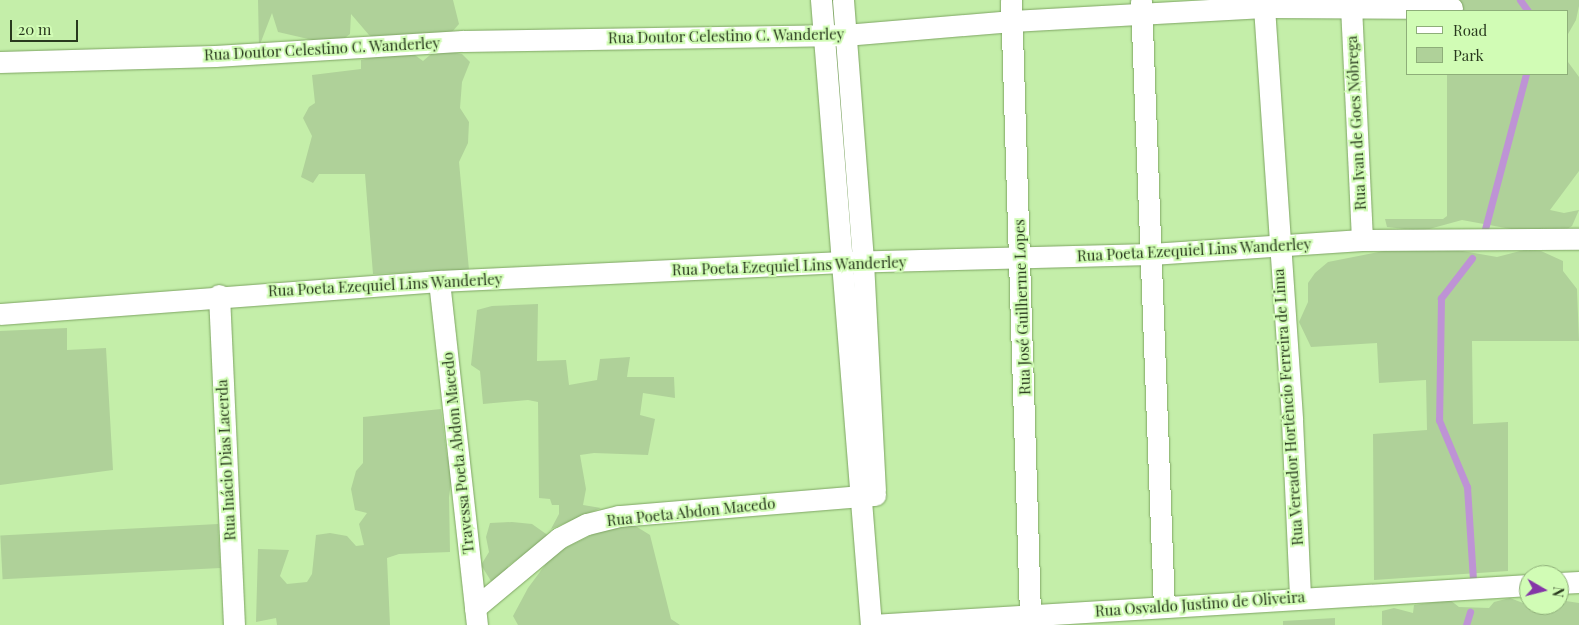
<!DOCTYPE html>
<html>
<head>
<meta charset="utf-8">
<style>
	body { margin:0 }
	#map { position:relative; width:1579px; height:625px; overflow:hidden; background:#c4eea9; font-family:"Playfair Display",serif }
	div>[style] { position:absolute }
	.green>* { inset:0; background:#afd199; transform-origin:0 0 }
	.stream>* { height:7px; margin:-3.5px; padding:0 3.5px; transform-origin:3.5px; border-radius:3.5px; background:#be93d5 }
	.roads { filter:drop-shadow(0 0 1px #7ea563) drop-shadow(0 0 1px #7ea563) }
	.street>* { height:21px; margin:-10.5px; padding:0 10.5px; transform-origin:10.5px; border-radius:10.5px; background:#fff }
	span { translate:-50% -50%; white-space:nowrap; text-align:center; line-height:1.15; -webkit-text-stroke:4px #d1fcb5; paint-order:stroke }
	.street-label { font-size:15px; color:#29391e }
	.legend { position:absolute; left:1406px; top:10px; width:162px; height:65px; box-sizing:border-box; background:#d1fcb5; border:1px solid #8eae79; margin:0; padding:6px 9px; list-style:none; font-size:15px; color:#29391e }
	.legend li { display:flex; align-items:center; gap:10px; height:25px }
	.legend b { width:25px; border:1px solid #8eae79 }
	.north { position:absolute; left:1519px; top:565px; width:50px; height:50px; box-sizing:border-box; background:#d1fcb5; border:1px solid #8eae79; border-radius:50%; rotate:98deg; font-size:14px; font-weight:700; line-height:20px; text-align:center; color:#29391e }
	.north::after { content:''; display:block; margin:auto; width:18px; height:22px; background:#8436a7; clip-path:polygon(50% 0,100% 100%,50% 72%,0 100%) }
	.scale { position:absolute; left:10px; top:20px; width:68px; height:22px; box-sizing:border-box; border:2px solid #29391e; border-top:0; padding-left:6px; font-size:15px; line-height:18px; white-space:nowrap; color:#29391e; -webkit-text-stroke:4px #d1fcb5; paint-order:stroke }
</style>
</head>
<body>
<div id="map">
	<div class="green">
		<i style="clip-path:polygon(258px 0,453px 0,459px 24px,452px 32px,380px 41px,369px 35px,351px 14px,350px 34px,341px 41px,317px 41px,278px 32px,272px 13px,259px 47px)"></i>
		<i style="clip-path:polygon(1444px 0,1579px 0,1579px 6px,1576px 20px,1568px 34px,1568px 11px,1446px 11px)"></i>
		<i style="clip-path:polygon(437px 49px,462px 54px,470px 62px,462px 82px,460px 108px,469px 122px,468px 143px,459px 162px,469px 270px,373px 274px,365px 174px,319px 174px,313px 183px,301px 177px,312px 136px,303px 118px,309px 107px,315px 103px,312px 75px,361px 69px,361px 60px,408px 50px,423px 61px)"></i>
		<i style="clip-path:polygon(1568px 62px,1579px 77px,1579px 171px,1550px 210px,1564px 213px,1579px 210px,1572px 226px,1564px 231px,1533px 233px,1462px 220px,1422px 231px,1387px 227px,1385px 219px,1443px 219px,1447px 216px,1447px 74px,1568px 74px)"></i>
		<i style="clip-path:polygon(1404px 247px,1451px 249px,1497px 257px,1524px 250px,1541px 251px,1563px 261px,1563px 271px,1577px 289px,1579px 341px,1472px 341px,1473px 424px,1508px 422px,1508px 571px,1374px 580px,1373px 434px,1427px 430px,1426px 380px,1379px 383px,1377px 343px,1311px 347px,1299px 322px,1308px 302px,1308px 283px,1315px 273px,1328px 262px)"></i>
		<i style="clip-path:polygon(538px 304px,537px 361px,566px 360px,569px 385px,597px 380px,600px 359px,630px 357px,627px 377px,674px 377px,675px 398px,643px 393px,640px 415px,655px 419px,648px 455px,594px 453px,580px 455px,586px 489px,583px 505px,601px 508px,551px 529px,559px 514px,559px 505px,552px 505px,550px 499px,539px 498px,538px 402px,528px 400px,483px 404px,480px 371px,471px 365px,477px 310px,492px 306px)"></i>
		<i style="clip-path:polygon(67px 328px,67px 350px,106px 348px,113px 470px,0 485px,0 331px)"></i>
		<i style="clip-path:polygon(441px 409px,447px 456px,453px 468px,449px 497px,450px 552px,399px 554px,387px 558px,390px 625px,277px 625px,276px 618px,256px 622px,258px 549px,289px 550px,280px 576px,287px 584px,307px 582px,312px 574px,316px 535px,330px 533px,347px 536px,356px 546px,364px 545px,359px 524px,367px 513px,355px 510px,351px 489px,356px 471px,363px 463px,363px 417px)"></i>
		<i style="clip-path:polygon(512px 522px,532px 524px,549px 536px,508px 566px,505px 578px,491px 581px,481px 565px,489px 552px,486px 537px,490px 523px)"></i>
		<i style="clip-path:polygon(629px 522px,650px 535px,671px 619px,680px 625px,518px 625px,513px 616px,528px 588px,548px 561px,561px 550px,610px 526px)"></i>
		<i style="left:218px;top:524px;width:44px;height:218px;rotate:87deg"></i>
		<i style="clip-path:polygon(1510px 598px,1523px 603px,1529px 601px,1529px 605px,1559px 605px,1559px 600px,1579px 603px,1579px 625px,1382px 625px,1382px 611px,1394px 608px,1413px 613px,1414px 605px,1450px 600px,1459px 607px,1489px 608px,1494px 602px)"></i>
		<i style="clip-path:polygon(1335px 618px,1335px 625px,1283px 625px,1283px 621px)"></i>
	</div>
	<div class="stream">
		<i style="left:1520px;top:0;width:14px;rotate:54deg"></i>
		<i style="left:1485px;top:229px;width:160px;rotate:-75.2deg"></i>
		<i style="left:1472px;top:258px;width:51px;rotate:127.8deg"></i>
		<i style="left:1441px;top:298px;width:122px;rotate:90.9deg"></i>
		<i style="left:1439px;top:420px;width:73px;rotate:67.3deg"></i>
		<i style="left:1467px;top:487px;width:92px;rotate:86.3deg"></i>
		<i style="left:1466px;top:625px;width:14px;rotate:-73deg"></i>
	</div>
	<div class="roads">
		<div class="street">
			<i style="left:821px;top:0;width:627px;rotate:85.43deg"></i>
			<i style="left:843px;top:0;width:263px;rotate:85.6deg"></i>
			<i style="left:863px;top:262px;width:228px;rotate:87deg"></i>
			<i style="left:1011px;top:0;width:614px;rotate:88.23deg"></i>
			<i style="left:1141px;top:1px;width:606px;rotate:87.83deg"></i>
			<i style="left:1351px;top:6px;width:234px;rotate:87.3deg"></i>
			<i style="left:1264px;top:7px;width:414px;rotate:86.1deg"></i>
			<i style="left:1292px;top:420px;width:177px;rotate:87.4deg"></i>
			<i style="left:0;top:62px;width:215px;rotate:-1.6deg"></i>
			<i style="left:215px;top:56px;width:248px;rotate:-3.5deg"></i>
			<i style="left:463px;top:41px;width:382px;rotate:-0.9deg"></i>
			<i style="left:845px;top:35px;width:168px;rotate:-4.8deg"></i>
			<i style="left:1012px;top:21px;width:252px;rotate:-3.2deg"></i>
			<i style="left:1264px;top:7px;width:188px;rotate:0.3deg"></i>
			<i style="left:439px;top:281px;width:346px;rotate:83.7deg"></i>
			<i style="left:219px;top:295px;width:330px;rotate:87.4deg"></i>
			<i style="left:0;top:314px;width:440px;rotate:-4.3deg"></i>
			<i style="left:439px;top:281px;width:404px;rotate:-2.7deg"></i>
			<i style="left:843px;top:262px;width:308px;rotate:-1.5deg"></i>
			<i style="left:1151px;top:254px;width:211px;rotate:-3.8deg"></i>
			<i style="left:1362px;top:240px;width:217px;rotate:-0.3deg"></i>
			<i style="left:1559px;top:583px;width:20px;rotate:-3deg"></i>
			<i style="left:475px;top:608px;width:109px;rotate:-39.8deg"></i>
			<i style="left:559px;top:538px;width:31px;rotate:-27deg"></i>
			<i style="left:587px;top:524px;width:33px;rotate:-14deg"></i>
			<i style="left:619px;top:516px;width:257px;rotate:-4.7deg"></i>
			<i style="left:872px;top:625px;width:658px;rotate:-3.48deg"></i>
		</div>
	</div>
	<div class="street-label">
		<span style="left:726px;top:36px;rotate:-1deg">Rua Doutor Celestino C. Wanderley</span>
		<span style="left:322px;top:49px;rotate:-3deg">Rua Doutor Celestino C. Wanderley</span>
		<span style="left:1356px;top:123px;rotate:-93deg">Rua Ivan de Goes Nóbrega</span>
		<span style="left:1194px;top:250px;rotate:-3deg">Rua Poeta Ezequiel Lins Wanderley</span>
		<span style="left:789px;top:266px;rotate:-2deg">Rua Poeta Ezequiel Lins Wanderley</span>
		<span style="left:385px;top:285px;rotate:-3deg">Rua Poeta Ezequiel Lins Wanderley</span>
		<span style="left:1022px;top:307px;rotate:-92deg">Rua José Guilherme Lopes</span>
		<span style="left:1288px;top:407px;rotate:-94deg">Rua Vereador Hortêncio Ferreira de Lima</span>
		<span style="left:458px;top:453px;rotate:-96deg">Travessa Poeta Abdon Macedo</span>
		<span style="left:226px;top:460px;rotate:-93deg">Rua Inácio Dias Lacerda</span>
		<span style="left:691px;top:512px;rotate:-6deg">Rua Poeta Abdon Macedo</span>
		<span style="left:1200px;top:604px;rotate:-4deg">Rua Osvaldo Justino de Oliveira</span>
	</div>
	<ul class="legend">
	<li><b style="height:6px;background:#fff"></b>Road</li>
	<li><b style="height:14px;background:#afd199"></b>Park</li>
	</ul>
	<div class="north">N</div>
	<div class="scale">20 m</div>
</div>
</body>
</html>
